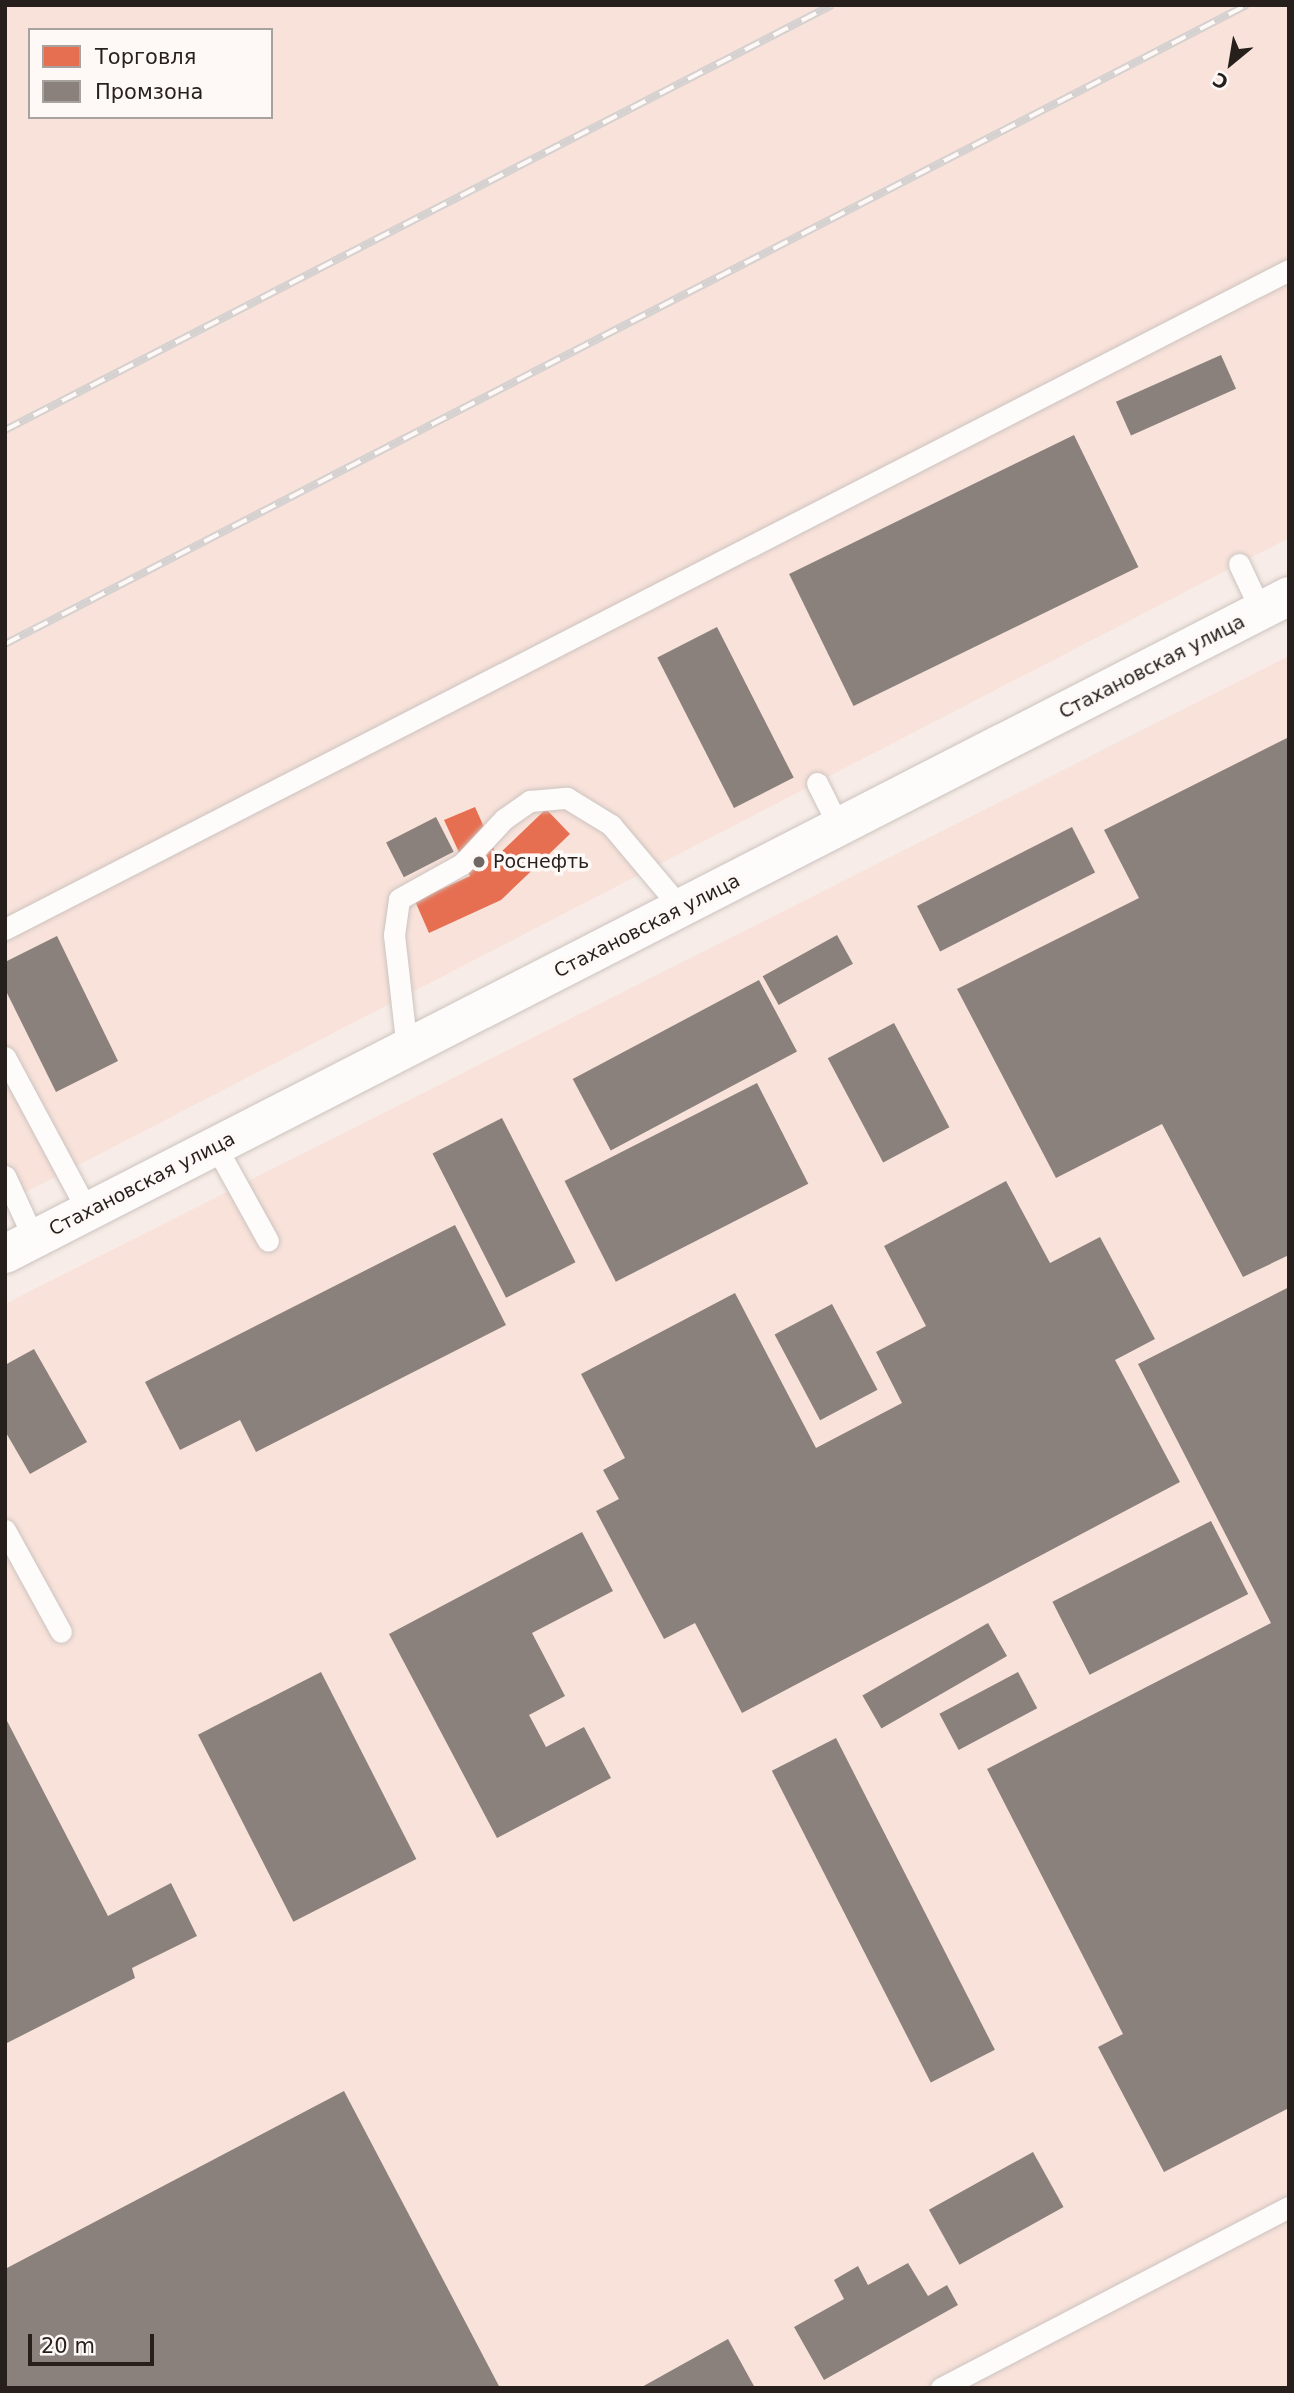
<!DOCTYPE html>
<html>
<head>
<meta charset="utf-8">
<style>
	body { margin:0 }
	#map { position:relative; width:1294px; height:2393px; overflow:hidden; background:#f7ece7; font-family:"DejaVu Sans",sans-serif }
	div>[style] { position:absolute }
	.built>* { inset:0; background:#f8e2da }
	.shops>* { inset:0; background:#e76f51 }
	.industry>* { inset:0; background:#8a817c; transform-origin:0 0 }
	.roads { filter:drop-shadow(0 0 2px #ccc3bf) drop-shadow(0 0 2px #ccc3bf) }
	.service>* { height:21px; margin:-10.5px; padding:0 10.5px; transform-origin:10.5px; border-radius:10.5px; background:#fefcfb }
	.minor>* { height:38px; margin:-19px; padding:0 19px; transform-origin:19px; border-radius:19px; background:#fefcfb }
	.rail>* { height:8px; margin-top:-4px; transform-origin:0; background:repeating-linear-gradient(90deg,#fef9f7 0 16px,#d4d1d0 0 32px); box-sizing:border-box; border-block:2px solid #d4d1d0 }
	.dots>* { width:19px; height:19px; translate:-50% -50%; box-sizing:border-box; border:4px solid #fef9f7; border-radius:50% }
	span { translate:-50% -50%; white-space:nowrap; text-align:center; line-height:1.15; -webkit-text-stroke:7px #fef9f7; paint-order:stroke }
	.street-label { font-size:19px; color:#271f1c }
	.poi-label { font-size:19px; color:#271f1c }
	.left { translate:0 -50%; text-align:left }
	.frame { position:absolute; inset:0; border:7px solid #271f1c; pointer-events:none }
	.legend { position:absolute; left:28px; top:28px; width:245px; height:91px; box-sizing:border-box; background:#fef9f7; border:2px solid #a8a29f; margin:0; padding:9px 12px; list-style:none; font-size:21px; color:#271f1c }
	.legend li { display:flex; align-items:center; gap:14px; height:35px }
	.legend b { width:35px; border:2px solid #a8a29f }
	.north { position:absolute; left:1196px; top:28px; width:70px; height:70px; -webkit-text-stroke:5px #fef9f7; paint-order:stroke; rotate:210deg; font-size:19px; font-weight:700; line-height:28px; text-align:center; color:#271f1c }
	.north::after { content:''; display:block; margin:auto; width:24px; height:32px; background:#271f1c; clip-path:polygon(50% 0,100% 100%,50% 72%,0 100%) }
	.scale { position:absolute; left:28px; top:2334px; width:126px; height:32px; box-sizing:border-box; border:4px solid #271f1c; border-top:0; padding-left:9px; font-size:21px; line-height:24px; white-space:nowrap; color:#271f1c; -webkit-text-stroke:5px #fef9f7; paint-order:stroke }
</style>
</head>
<body>
<div id="map">
	<div class="built">
		<i style="clip-path:polygon(evenodd,5px 5px,1289px 5px,1289px 538px,5px 1203px,5px 5px,30px 30px,271px 30px,271px 117px,30px 117px,30px 30px)"></i>
		<i style="clip-path:polygon(1289px 656px,1289px 2388px,5px 2388px,5px 1304px)"></i>
	</div>
	<div class="shops">
		<i style="clip-path:polygon(475px 807px,497px 856px,546px 809px,570px 834px,501px 900px,429px 933px,415px 901px,470px 876px,444px 820px)"></i>
	</div>
	<div class="industry">
		<i style="left:1221px;top:355px;width:37px;height:115px;rotate:66deg"></i>
		<i style="left:1074px;top:435px;width:147px;height:317px;rotate:64deg"></i>
		<i style="left:717px;top:627px;width:169px;height:67px;rotate:63deg"></i>
		<i style="clip-path:polygon(1289px 737px,1289px 1255px,1243px 1277px,1162px 1124px,1056px 1178px,957px 989px,1139px 898px,1104px 830px)"></i>
		<i style="left:436px;top:817px;width:39px;height:56px;rotate:63deg"></i>
		<i style="left:1072px;top:827px;width:51px;height:174px;rotate:63deg"></i>
		<i style="left:837px;top:935px;width:33px;height:85px;rotate:61deg"></i>
		<i style="clip-path:polygon(57px 936px,118px 1061px,56px 1092px,5px 989px,5px 962px)"></i>
		<i style="left:759px;top:980px;width:81px;height:211px;rotate:62deg"></i>
		<i style="left:894px;top:1023px;width:118px;height:75px;rotate:62deg"></i>
		<i style="left:757px;top:1083px;width:113px;height:216px;rotate:63deg"></i>
		<i style="left:502px;top:1118px;width:162px;height:78px;rotate:63deg"></i>
		<i style="clip-path:polygon(1006px 1181px,1050px 1263px,1100px 1237px,1155px 1339px,1115px 1360px,1180px 1482px,742px 1713px,695px 1623px,664px 1639px,596px 1511px,619px 1499px,603px 1470px,625px 1458px,581px 1374px,735px 1293px,816px 1448px,902px 1403px,876px 1352px,926px 1326px,884px 1246px)"></i>
		<i style="clip-path:polygon(455px 1225px,506px 1325px,256px 1452px,240px 1420px,180px 1450px,145px 1382px)"></i>
		<i style="clip-path:polygon(1289px 1287px,1289px 2108px,1164px 2172px,1098px 2047px,1123px 2034px,987px 1769px,1271px 1623px,1138px 1364px)"></i>
		<i style="left:832px;top:1304px;width:97px;height:65px;rotate:62deg"></i>
		<i style="clip-path:polygon(34px 1349px,87px 1442px,30px 1474px,5px 1431px,5px 1365px)"></i>
		<i style="left:1211px;top:1521px;width:82px;height:178px;rotate:63deg"></i>
		<i style="clip-path:polygon(582px 1532px,613px 1591px,532px 1633px,565px 1696px,529px 1715px,546px 1747px,584px 1727px,611px 1778px,497px 1838px,389px 1634px)"></i>
		<i style="left:988px;top:1623px;width:38px;height:145px;rotate:60deg"></i>
		<i style="left:321px;top:1672px;width:210px;height:138px;rotate:63deg"></i>
		<i style="left:1018px;top:1672px;width:41px;height:89px;rotate:62deg"></i>
		<i style="clip-path:polygon(5px 1717px,108px 1916px,171px 1883px,197px 1936px,132px 1968px,135px 1978px,5px 2044px)"></i>
		<i style="left:836px;top:1738px;width:350px;height:72px;rotate:63deg"></i>
		<i style="clip-path:polygon(344px 2091px,500px 2388px,5px 2388px,5px 2269px)"></i>
		<i style="left:1033px;top:2152px;width:63px;height:119px;rotate:61deg"></i>
		<i style="clip-path:polygon(908px 2263px,928px 2296px,947px 2285px,958px 2305px,824px 2380px,794px 2327px,844px 2299px,834px 2280px,858px 2266px,868px 2285px)"></i>
		<i style="clip-path:polygon(728px 2339px,755px 2388px,640px 2388px)"></i>
	</div>
	<div class="roads">
		<div class="service">
			<i style="left:1239px;top:564px;width:52px;rotate:64.9deg"></i>
			<i style="left:817px;top:783px;width:49px;rotate:63.4deg"></i>
			<i style="left:5px;top:929px;width:1443px;rotate:-27.17deg"></i>
			<i style="left:407px;top:1049px;width:115px;rotate:-96.5deg"></i>
			<i style="left:394px;top:935px;width:36px;rotate:-82deg"></i>
			<i style="left:399px;top:899px;width:72px;rotate:-29.1deg"></i>
			<i style="left:462px;top:864px;width:62px;rotate:-47deg"></i>
			<i style="left:504px;top:819px;width:32px;rotate:-35deg"></i>
			<i style="left:530px;top:801px;width:37px;rotate:-5deg"></i>
			<i style="left:567px;top:798px;width:52px;rotate:31.5deg"></i>
			<i style="left:611px;top:825px;width:109px;rotate:49.9deg"></i>
			<i style="left:5px;top:1057px;width:176px;rotate:61.8deg"></i>
			<i style="left:216px;top:1147px;width:107px;rotate:61deg"></i>
			<i style="left:5px;top:1176px;width:69px;rotate:65.3deg"></i>
			<i style="left:5px;top:1530px;width:116px;rotate:61.2deg"></i>
			<i style="left:941px;top:2388px;width:392px;rotate:-27.5deg"></i>
		</div>
		<div class="minor">
			<i style="left:5px;top:1254px;width:1443px;rotate:-27.13deg"></i>
		</div>
	</div>
	<div class="rail">
		<i style="left:5px;top:430px;width:930px;rotate:-27.2deg"></i>
		<i style="left:5px;top:644px;width:1397px;rotate:-27.23deg"></i>
	</div>
	<div class="dots">
		<i style="left:479px;top:862px;background:#706763"></i>
	</div>
	<div class="street-label">
		<span style="left:1152px;top:667px;rotate:-27deg">Стахановская улица</span>
		<span style="left:647px;top:926px;rotate:-27deg">Стахановская улица</span>
		<span style="left:142px;top:1184px;rotate:-27deg">Стахановская улица</span>
	</div>
	<div class="poi-label">
		<span class="left" style="left:493px;top:862px">Роснефть</span>
	</div>
	<div class="frame"></div>
	<ul class="legend">
	<li><b style="height:19px;background:#e76f51"></b>Торговля</li>
	<li><b style="height:19px;background:#8a817c"></b>Промзона</li>
	</ul>
	<div class="north">С</div>
	<div class="scale">20 m</div>
</div>
</body>
</html>
